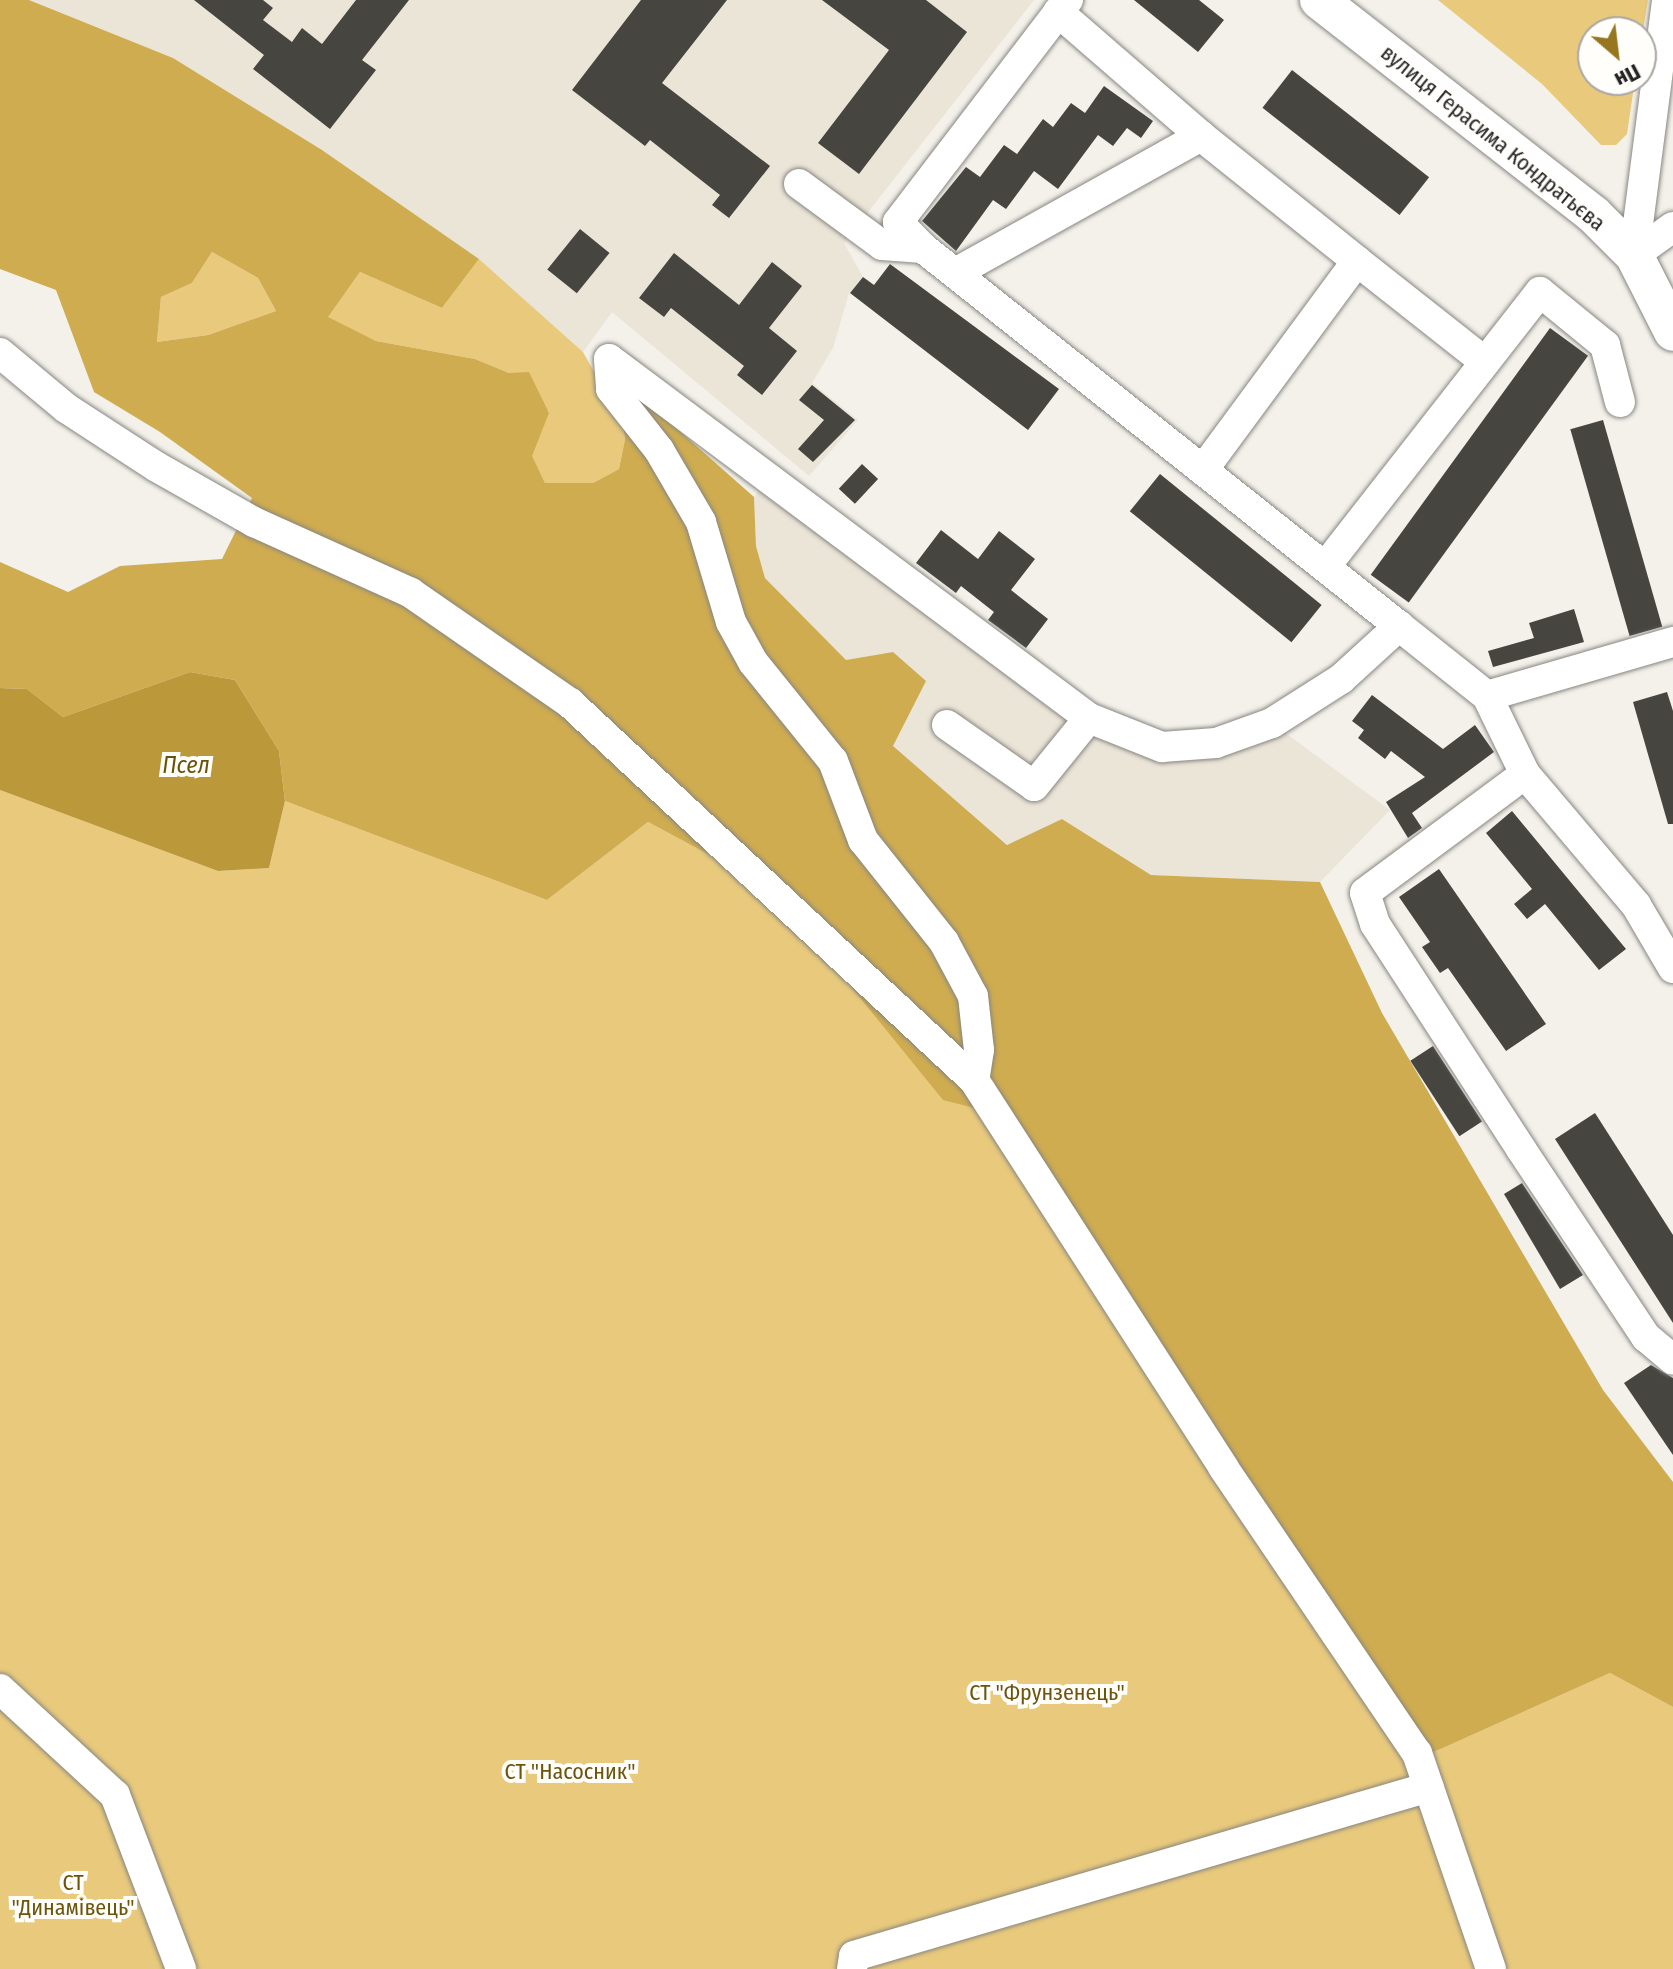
<!DOCTYPE html>
<html>
<head>
<meta charset="utf-8">
<style>
	body { margin:0 }
	#map { position:relative; width:1673px; height:1969px; overflow:hidden; background:#f3f1ea; font-family:"Fira Sans Condensed",sans-serif }
	div>[style] { position:absolute }
	.built>* { inset:0; background:#ebe5d8 }
	.green>* { inset:0; background:#e9ca7c }
	.forest>* { inset:0; background:#cfac50 }
	.water>* { inset:0; background:#bb993b }
	.building>* { inset:0; background:#464540; transform-origin:0 0 }
	.roads { filter:drop-shadow(0 0 2px #888680) drop-shadow(0 0 2px #888680) }
	.minor>* { height:30px; margin:-15px; padding:0 15px; transform-origin:15px; border-radius:15px; background:#fff }
	.major>* { height:38px; margin:-19px; padding:0 19px; transform-origin:19px; border-radius:19px; background:#fff }
	span { translate:-50% -50%; white-space:nowrap; text-align:center; line-height:1.15; -webkit-text-stroke:8px #fffefb; paint-order:stroke }
	.street-label { font-size:22px; color:#262523 }
	.park-label { font-size:22px; color:#6c540d }
	.water-label { font-size:24px; color:#6a5309; font-style:italic }
	.north { position:absolute; left:1577px; top:16px; width:80px; height:80px; box-sizing:border-box; background:#fffefb; border:2px solid #a8a7a5; border-radius:50%; rotate:152deg; font-size:22px; font-weight:700; line-height:32px; text-align:center; color:#262523 }
	.north::after { content:''; display:block; margin:auto; width:28px; height:36px; background:#96771f; clip-path:polygon(50% 0,100% 100%,50% 72%,0 100%) }
</style>
</head>
<body>
<div id="map">
	<div class="built">
		<i style="clip-path:polygon(29px 0,1034px 0,844px 243px,863px 277px,849px 293px,833px 348px,812px 383px,858px 420px,809px 476px,612px 312px,583px 352px,479px 259px,322px 150px,173px 58px)"></i>
		<i style="clip-path:polygon(768px 479px,1036px 680px,1162px 747px,1272px 723px,1390px 810px,1320px 882px,1151px 875px,1062px 819px,1008px 845px,892px 746px,893px 652px,846px 660px,765px 578px,756px 546px,754px 497px)"></i>
	</div>
	<div class="green">
		<i style="clip-path:polygon(1438px 0,1648px 0,1641px 43px,1641px 32px,1593px 32px,1593px 80px,1635px 80px,1627px 134px,1616px 145px,1601px 145px,1542px 84px)"></i>
		<i style="clip-path:polygon(212px 252px,258px 278px,276px 311px,208px 335px,157px 342px,161px 297px,192px 283px)"></i>
		<i style="clip-path:polygon(479px 259px,583px 352px,600px 382px,615px 374px,625px 439px,619px 469px,593px 483px,545px 483px,531px 456px,549px 412px,509px 373px,475px 359px,376px 341px,327px 318px,360px 272px,442px 308px)"></i>
		<i style="clip-path:polygon(0 790px,218px 871px,269px 868px,285px 801px,547px 900px,648px 822px,771px 888px,998px 1114px,1416px 1760px,1610px 1673px,1673px 1707px,1673px 1969px,0 1969px)"></i>
	</div>
	<div class="forest">
		<i style="clip-path:polygon(evenodd,0 0,29px 0,173px 58px,322px 150px,479px 259px,442px 308px,360px 272px,328px 317px,376px 341px,475px 359px,509px 373px,529px 372px,549px 413px,532px 456px,545px 483px,593px 483px,619px 469px,625px 439px,615px 374px,754px 497px,756px 546px,765px 578px,846px 660px,893px 652px,926px 681px,893px 746px,1007px 845px,1062px 819px,1151px 875px,1320px 882px,1382px 1013px,1603px 1390px,1673px 1482px,1673px 1707px,1610px 1673px,1416px 1760px,998px 1114px,943px 1100px,771px 888px,648px 822px,547px 900px,285px 801px,279px 751px,235px 680px,190px 672px,63px 717px,27px 689px,0 688px,0 562px,68px 592px,120px 566px,222px 559px,252px 498px,160px 432px,94px 392px,56px 290px,0 269px,0 0,212px 252px,258px 278px,276px 311px,208px 335px,157px 342px,161px 297px,192px 283px,212px 252px)"></i>
	</div>
	<div class="water">
		<i style="clip-path:polygon(190px 672px,235px 680px,279px 751px,285px 801px,269px 868px,218px 871px,0 790px,0 688px,27px 689px,63px 717px)"></i>
	</div>
	<div class="building">
		<i style="clip-path:polygon(194px 0,263px 0,273px 8px,263px 20px,292px 42px,302px 28px,322px 44px,356px 0,409px 0,362px 60px,376px 70px,330px 129px,253px 69px,264px 55px)"></i>
		<i style="clip-path:polygon(641px 0,727px 0,662px 83px,770px 166px,729px 218px,712px 205px,720px 195px,650px 140px,645px 146px,572px 90px)"></i>
		<i style="clip-path:polygon(822px 0,926px 0,967px 32px,859px 174px,818px 143px,889px 50px)"></i>
		<i style="clip-path:polygon(1134px 0,1199px 0,1224px 20px,1198px 52px)"></i>
		<i style="left:1292px;top:70px;width:174px;height:48px;rotate:38deg"></i>
		<i style="clip-path:polygon(1104px 86px,1153px 121px,1141px 138px,1127px 128px,1113px 146px,1098px 135px,1058px 189px,1034px 171px,1006px 209px,993px 200px,956px 251px,922px 221px,966px 167px,980px 177px,1004px 145px,1017px 154px,1043px 119px,1053px 127px,1071px 103px,1085px 113px)"></i>
		<i style="left:580px;top:229px;width:38px;height:52px;rotate:39deg"></i>
		<i style="clip-path:polygon(674px 253px,739px 305px,772px 262px,802px 286px,769px 328px,797px 351px,762px 395px,737px 375px,744px 366px,671px 308px,664px 317px,639px 298px)"></i>
		<i style="clip-path:polygon(890px 264px,1059px 389px,1028px 430px,850px 293px,863px 277px,874px 285px)"></i>
		<i style="left:1550px;top:328px;width:47px;height:305px;rotate:36deg"></i>
		<i style="clip-path:polygon(812px 385px,855px 420px,813px 462px,798px 449px,824px 420px,799px 400px)"></i>
		<i style="left:1603px;top:420px;width:215px;height:34px;rotate:74deg"></i>
		<i style="left:862px;top:464px;width:22px;height:34px;rotate:43deg"></i>
		<i style="left:1160px;top:474px;width:208px;height:48px;rotate:39deg"></i>
		<i style="clip-path:polygon(941px 530px,978px 559px,999px 531px,1035px 559px,1011px 590px,1048px 619px,1026px 648px,988px 620px,994px 612px,961px 586px,956px 593px,916px 563px)"></i>
		<i style="clip-path:polygon(1574px 609px,1584px 642px,1493px 667px,1488px 651px,1534px 638px,1529px 623px)"></i>
		<i style="clip-path:polygon(1667px 692px,1673px 711px,1673px 824px,1668px 824px,1633px 702px)"></i>
		<i style="clip-path:polygon(1372px 695px,1443px 749px,1475px 725px,1494px 752px,1412px 813px,1422px 828px,1408px 838px,1386px 802px,1425px 777px,1391px 751px,1385px 759px,1358px 738px,1364px 730px,1352px 721px)"></i>
		<i style="clip-path:polygon(1512px 811px,1626px 949px,1599px 970px,1545px 904px,1527px 919px,1514px 904px,1532px 889px,1486px 833px)"></i>
		<i style="clip-path:polygon(1439px 869px,1546px 1024px,1506px 1051px,1448px 968px,1440px 973px,1422px 947px,1430px 942px,1399px 897px)"></i>
		<i style="left:1433px;top:1046px;width:90px;height:27px;rotate:57deg"></i>
		<i style="clip-path:polygon(1595px 1113px,1673px 1235px,1673px 1323px,1555px 1139px)"></i>
		<i style="clip-path:polygon(1522px 1183px,1583px 1275px,1560px 1289px,1504px 1194px)"></i>
		<i style="clip-path:polygon(1651px 1365px,1673px 1378px,1673px 1455px,1624px 1383px)"></i>
	</div>
	<div class="roads">
		<div class="minor">
			<i style="left:1058px;top:12px;width:189px;rotate:40.9deg"></i>
			<i style="left:799px;top:184px;width:103px;rotate:36.3deg"></i>
			<i style="left:882px;top:245px;width:41px;rotate:4.2deg"></i>
			<i style="left:923px;top:248px;width:608px;rotate:38.45deg"></i>
			<i style="left:923px;top:248px;width:36px;rotate:-134deg"></i>
			<i style="left:898px;top:222px;width:280px;rotate:-52.6deg"></i>
			<i style="left:1634px;top:255px;width:257px;rotate:-82.6deg"></i>
			<i style="left:1634px;top:255px;width:48px;rotate:-35.7deg"></i>
			<i style="left:1357px;top:261px;width:163px;rotate:38.3deg"></i>
			<i style="left:955px;top:273px;width:282px;rotate:-29.1deg"></i>
			<i style="left:1201px;top:136px;width:200px;rotate:38.7deg"></i>
			<i style="left:1357px;top:261px;width:260px;rotate:126.4deg"></i>
			<i style="left:0;top:353px;width:86px;rotate:39.8deg"></i>
			<i style="left:66px;top:408px;width:108px;rotate:33deg"></i>
			<i style="left:157px;top:467px;width:112px;rotate:29.6deg"></i>
			<i style="left:254px;top:522px;width:172px;rotate:24.3deg"></i>
			<i style="left:411px;top:593px;width:193px;rotate:34.7deg"></i>
			<i style="left:570px;top:703px;width:553px;rotate:43.02deg"></i>
			<i style="left:974px;top:1080px;width:460px;rotate:57.2deg"></i>
			<i style="left:1223px;top:1467px;width:346px;rotate:55.9deg"></i>
			<i style="left:1417px;top:1753px;width:228px;rotate:71.1deg"></i>
			<i style="left:609px;top:359px;width:599px;rotate:36.79deg"></i>
			<i style="left:1089px;top:718px;width:79px;rotate:21.7deg"></i>
			<i style="left:1162px;top:747px;width:54px;rotate:-4.2deg"></i>
			<i style="left:1216px;top:743px;width:59px;rotate:-19.7deg"></i>
			<i style="left:1272px;top:723px;width:82px;rotate:-32.5deg"></i>
			<i style="left:1341px;top:679px;width:79px;rotate:-42.4deg"></i>
			<i style="left:1399px;top:626px;width:112px;rotate:38.5deg"></i>
			<i style="left:1487px;top:696px;width:194px;rotate:-16.2deg"></i>
			<i style="left:609px;top:359px;width:30px;rotate:86deg"></i>
			<i style="left:611px;top:389px;width:78px;rotate:51.8deg"></i>
			<i style="left:659px;top:450px;width:83px;rotate:59.7deg"></i>
			<i style="left:701px;top:522px;width:104px;rotate:73.3deg"></i>
			<i style="left:731px;top:622px;width:46px;rotate:61.2deg"></i>
			<i style="left:753px;top:662px;width:127px;rotate:51.1deg"></i>
			<i style="left:833px;top:761px;width:85px;rotate:69.2deg"></i>
			<i style="left:863px;top:840px;width:130px;rotate:51.5deg"></i>
			<i style="left:944px;top:942px;width:61px;rotate:61.8deg"></i>
			<i style="left:973px;top:996px;width:54px;rotate:83.7deg"></i>
			<i style="left:979px;top:1050px;width:30px;rotate:99deg"></i>
			<i style="left:1325px;top:567px;width:349px;rotate:-52deg"></i>
			<i style="left:1540px;top:292px;width:84px;rotate:39.2deg"></i>
			<i style="left:1605px;top:345px;width:59px;rotate:75.3deg"></i>
			<i style="left:1487px;top:696px;width:87px;rotate:64deg"></i>
			<i style="left:1525px;top:774px;width:172px;rotate:49.7deg"></i>
			<i style="left:1636px;top:905px;width:73px;rotate:59.6deg"></i>
			<i style="left:947px;top:725px;width:106px;rotate:35deg"></i>
			<i style="left:1034px;top:786px;width:87px;rotate:-51deg"></i>
			<i style="left:1525px;top:774px;width:199px;rotate:143.4deg"></i>
			<i style="left:1365px;top:893px;width:33px;rotate:72deg"></i>
			<i style="left:1375px;top:924px;width:268px;rotate:57deg"></i>
			<i style="left:1521px;top:1149px;width:226px;rotate:56.4deg"></i>
			<i style="left:1646px;top:1337px;width:35px;rotate:40deg"></i>
			<i style="left:0;top:1689px;width:156px;rotate:42.7deg"></i>
			<i style="left:115px;top:1795px;width:186px;rotate:69.2deg"></i>
			<i style="left:852px;top:1969px;width:13px;rotate:-81deg"></i>
			<i style="left:854px;top:1956px;width:599px;rotate:-16.38deg"></i>
		</div>
		<div class="major">
			<i style="left:1319px;top:0;width:348px;rotate:38deg"></i>
			<i style="left:1593px;top:214px;width:58px;rotate:45deg"></i>
			<i style="left:1634px;top:255px;width:86px;rotate:63.1deg"></i>
		</div>
	</div>
	<div class="street-label">
		<span style="left:1493px;top:138px;rotate:39deg">вулиця Герасима Кондратьєва</span>
	</div>
	<div class="park-label">
		<span style="left:1047px;top:1693px">СТ "Фрунзенець"</span>
		<span style="left:570px;top:1772px">СТ "Насосник"</span>
		<span style="left:73px;top:1895px">СТ<br>"Динамівець"</span>
	</div>
	<div class="water-label">
		<span style="left:186px;top:766px">Псел</span>
	</div>
	<div class="north">Пн</div>
</div>
</body>
</html>
